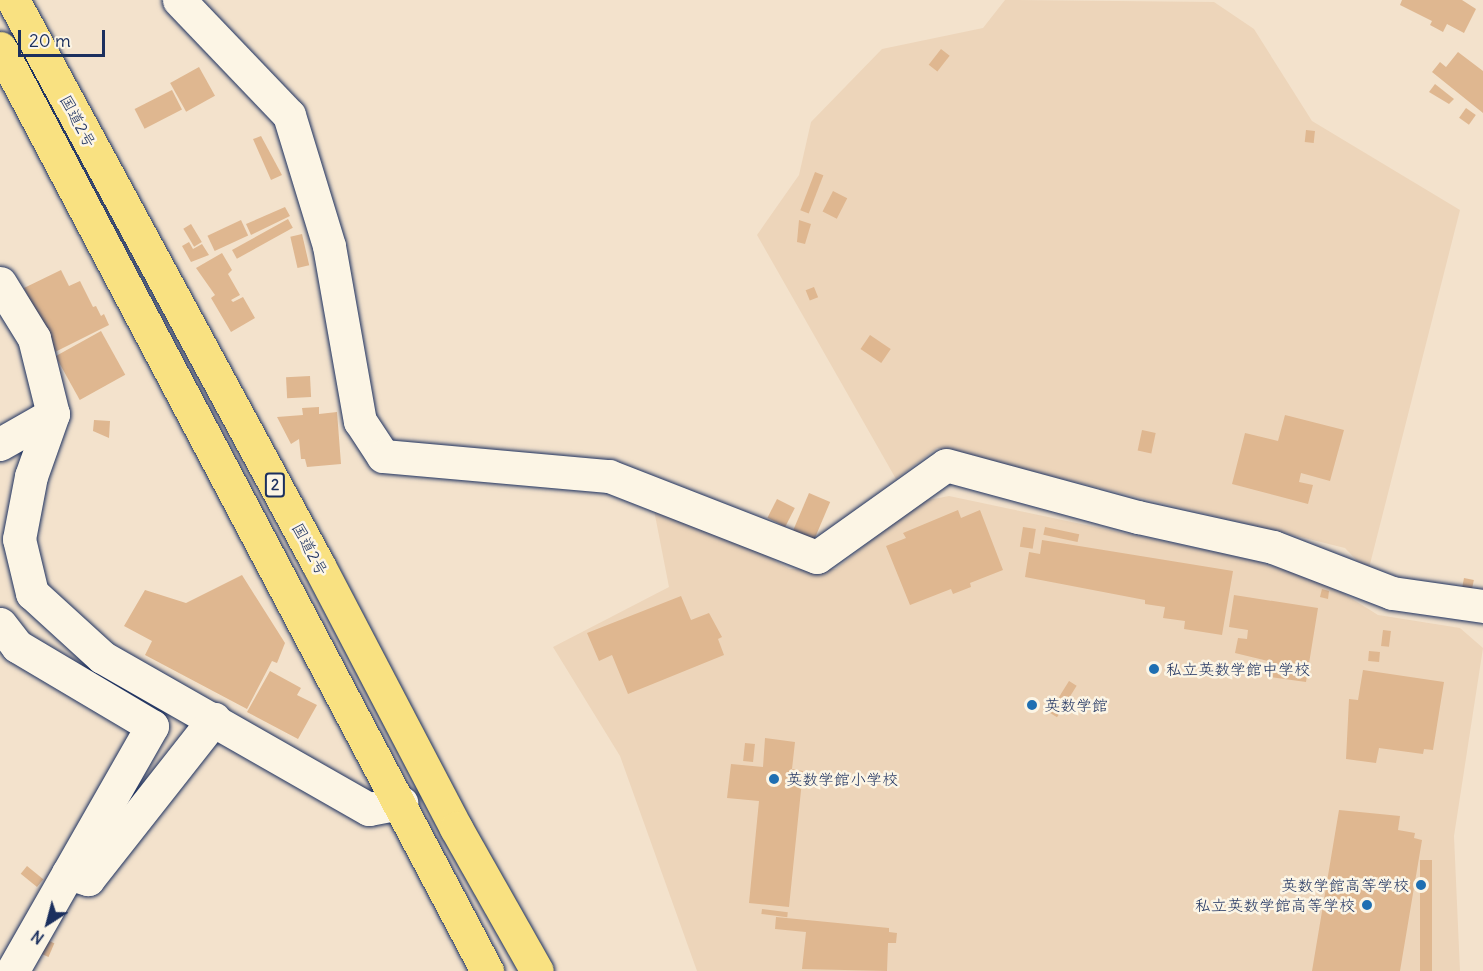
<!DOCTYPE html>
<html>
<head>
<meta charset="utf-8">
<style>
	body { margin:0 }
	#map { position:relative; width:1483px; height:971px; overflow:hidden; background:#f3e2cc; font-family:Delius,"Klee One",sans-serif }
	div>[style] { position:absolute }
	.built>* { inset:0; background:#edd5ba }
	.building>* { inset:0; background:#dfb790; transform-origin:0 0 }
	.roads { filter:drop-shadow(0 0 2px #1b2f5e) drop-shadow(0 0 2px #1b2f5e) }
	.minor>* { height:33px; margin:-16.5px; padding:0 16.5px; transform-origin:16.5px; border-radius:16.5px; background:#fcf5e5 }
	.highway>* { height:33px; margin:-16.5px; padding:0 16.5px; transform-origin:16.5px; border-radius:16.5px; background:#f9e181 }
	.dots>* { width:16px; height:16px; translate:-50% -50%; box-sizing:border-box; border:3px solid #fcf5e5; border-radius:50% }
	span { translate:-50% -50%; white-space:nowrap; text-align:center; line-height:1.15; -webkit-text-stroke:5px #fcf5e5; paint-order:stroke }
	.shield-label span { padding:2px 4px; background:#fcf5e5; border:2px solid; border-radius:4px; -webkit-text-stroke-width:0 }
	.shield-label { font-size:15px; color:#1b2f5e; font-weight:700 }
	.street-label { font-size:16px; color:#1b2f5e }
	.poi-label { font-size:16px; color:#1b2f5e }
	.left { translate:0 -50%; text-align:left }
	.right { translate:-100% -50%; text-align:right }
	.north { position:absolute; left:18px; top:893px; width:60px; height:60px; -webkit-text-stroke:4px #fcf5e5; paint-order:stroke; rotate:216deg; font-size:16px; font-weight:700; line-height:24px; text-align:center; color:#1b2f5e }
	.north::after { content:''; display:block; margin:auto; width:21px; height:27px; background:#1b2f5e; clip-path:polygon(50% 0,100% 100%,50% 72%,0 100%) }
	.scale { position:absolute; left:18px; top:30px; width:87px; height:27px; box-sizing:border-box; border:3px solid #1b2f5e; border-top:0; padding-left:8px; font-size:18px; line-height:21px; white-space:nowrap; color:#1b2f5e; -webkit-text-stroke:4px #fcf5e5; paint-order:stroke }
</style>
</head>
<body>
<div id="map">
	<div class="built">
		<i style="clip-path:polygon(1005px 0,1214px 2px,1254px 29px,1312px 121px,1460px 210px,1368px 572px,1345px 548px,937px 448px,896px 479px,757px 235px,799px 175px,811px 122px,882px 49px,983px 28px)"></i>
		<i style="clip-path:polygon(949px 496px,1252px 560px,1325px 582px,1378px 615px,1460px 628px,1483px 648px,1454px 836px,1460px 971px,697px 971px,620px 756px,553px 647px,669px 587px,653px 505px,720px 528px,789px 569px,836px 569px,918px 502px)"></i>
	</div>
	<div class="building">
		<i style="clip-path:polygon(1402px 0,1462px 0,1476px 9px,1464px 33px,1447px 24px,1443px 32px,1430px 25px,1432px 21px,1400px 5px)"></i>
		<i style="left:941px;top:49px;width:11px;height:20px;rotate:38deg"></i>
		<i style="clip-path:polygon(1458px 52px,1483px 71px,1483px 113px,1432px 72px,1440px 62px,1446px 67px)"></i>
		<i style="left:199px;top:67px;width:33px;height:33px;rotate:61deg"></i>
		<i style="clip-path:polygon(1435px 84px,1454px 99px,1449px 104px,1429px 92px)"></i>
		<i style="left:172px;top:90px;width:22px;height:42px;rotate:63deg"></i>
		<i style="left:1466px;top:108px;width:12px;height:12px;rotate:35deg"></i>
		<i style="left:1306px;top:130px;width:9px;height:12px;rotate:6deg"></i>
		<i style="clip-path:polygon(261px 136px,282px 175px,271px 180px,253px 139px)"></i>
		<i style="left:815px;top:172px;width:9px;height:41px;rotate:21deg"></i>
		<i style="left:833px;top:191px;width:16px;height:23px;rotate:27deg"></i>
		<i style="clip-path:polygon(285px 207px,290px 216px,251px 235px,246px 224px)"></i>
		<i style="left:288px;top:219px;width:10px;height:64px;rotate:61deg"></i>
		<i style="left:241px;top:220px;width:17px;height:37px;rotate:65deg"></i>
		<i style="clip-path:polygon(799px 220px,811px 224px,805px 244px,797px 242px)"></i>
		<i style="left:191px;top:224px;width:21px;height:9px;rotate:59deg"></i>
		<i style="left:302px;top:234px;width:32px;height:12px;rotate:77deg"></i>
		<i style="clip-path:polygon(189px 242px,193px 249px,202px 244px,209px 255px,191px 262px,182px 246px)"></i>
		<i style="clip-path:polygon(222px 253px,232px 270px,228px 274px,240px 295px,231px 300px,233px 302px,243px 297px,255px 318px,231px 332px,211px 298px,215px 295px,196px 268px)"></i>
		<i style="clip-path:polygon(61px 270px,69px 286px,80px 281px,93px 307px,96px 306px,101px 316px,104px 314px,109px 325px,55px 352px,24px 288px)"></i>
		<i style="left:814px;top:287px;width:11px;height:9px;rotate:68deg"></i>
		<i style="left:101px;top:331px;width:50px;height:52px;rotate:61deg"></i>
		<i style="left:870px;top:335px;width:25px;height:17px;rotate:34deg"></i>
		<i style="left:310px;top:376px;width:21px;height:24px;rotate:87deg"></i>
		<i style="clip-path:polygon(319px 407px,319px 414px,337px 412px,341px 464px,307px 467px,305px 459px,301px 459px,299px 439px,291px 444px,277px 417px,303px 415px,302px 408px)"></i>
		<i style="clip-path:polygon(1285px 415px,1344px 430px,1330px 481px,1301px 473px,1299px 482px,1313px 485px,1308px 504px,1232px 484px,1245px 433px,1278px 441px)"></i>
		<i style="clip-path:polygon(94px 420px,110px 421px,109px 438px,93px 431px)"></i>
		<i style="left:1142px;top:430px;width:14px;height:21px;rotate:12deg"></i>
		<i style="left:809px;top:493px;width:23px;height:50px;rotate:23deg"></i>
		<i style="left:777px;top:499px;width:20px;height:21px;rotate:27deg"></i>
		<i style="clip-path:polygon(958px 510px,961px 518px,980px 510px,1003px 570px,970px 583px,971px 587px,953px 594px,951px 589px,910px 605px,886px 546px,906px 538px,903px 533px)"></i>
		<i style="left:1023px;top:527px;width:13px;height:20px;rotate:9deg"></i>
		<i style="left:1045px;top:527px;width:35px;height:8px;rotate:12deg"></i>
		<i style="clip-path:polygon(1042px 540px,1233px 571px,1222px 635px,1184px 629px,1185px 621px,1163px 618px,1165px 607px,1145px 604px,1145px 600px,1025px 577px,1029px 552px,1040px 554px)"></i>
		<i style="clip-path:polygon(242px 575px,285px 643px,277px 663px,272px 661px,247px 709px,145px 655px,152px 641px,124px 626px,145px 590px,186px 603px)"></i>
		<i style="left:1464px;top:578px;width:10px;height:10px;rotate:11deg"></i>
		<i style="clip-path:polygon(1322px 589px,1329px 591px,1328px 599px,1320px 597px)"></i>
		<i style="clip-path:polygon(1234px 595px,1318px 608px,1306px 682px,1270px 677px,1272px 662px,1235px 653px,1238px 638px,1247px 639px,1248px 630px,1229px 627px)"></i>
		<i style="clip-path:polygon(681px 596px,691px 620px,709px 613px,722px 637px,718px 639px,724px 655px,628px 694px,612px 655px,599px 661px,587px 633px)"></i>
		<i style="left:1383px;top:630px;width:8px;height:16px;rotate:7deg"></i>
		<i style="left:1369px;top:651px;width:11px;height:10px;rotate:5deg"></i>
		<i style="clip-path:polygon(1363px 670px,1444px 682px,1433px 750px,1424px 749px,1423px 754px,1379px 748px,1376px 763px,1346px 759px,1349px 699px,1358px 700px)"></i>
		<i style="clip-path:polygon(270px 671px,301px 688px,297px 695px,317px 705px,298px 739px,247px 712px)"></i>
		<i style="left:1069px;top:681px;width:9px;height:37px;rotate:32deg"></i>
		<i style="clip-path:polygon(765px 738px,795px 742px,792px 769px,803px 771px,789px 907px,749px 903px,759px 801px,727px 798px,731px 764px,763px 767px)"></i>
		<i style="left:745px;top:743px;width:10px;height:18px;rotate:6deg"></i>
		<i style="clip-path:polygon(1339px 810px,1400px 816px,1398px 830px,1415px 833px,1414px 838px,1422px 840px,1400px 971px,1312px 971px)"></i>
		<i style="left:1420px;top:860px;width:12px;height:111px"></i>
		<i style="left:27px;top:866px;width:21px;height:10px;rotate:39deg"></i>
		<i style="left:762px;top:909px;width:26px;height:5px;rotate:7deg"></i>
		<i style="clip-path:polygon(776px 917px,889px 928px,889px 932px,897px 933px,896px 943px,888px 943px,887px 971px,802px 969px,806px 932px,775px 929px)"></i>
		<i style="left:47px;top:940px;width:8px;height:15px;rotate:23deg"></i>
	</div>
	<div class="roads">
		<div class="minor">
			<i style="left:179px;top:0;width:159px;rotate:46.3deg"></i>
			<i style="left:289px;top:115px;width:137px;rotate:73deg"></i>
			<i style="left:329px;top:246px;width:178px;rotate:80deg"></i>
			<i style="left:360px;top:421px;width:42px;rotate:56.7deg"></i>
			<i style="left:383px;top:456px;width:227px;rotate:5.1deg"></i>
			<i style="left:609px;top:476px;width:223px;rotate:21.3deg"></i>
			<i style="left:817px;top:557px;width:158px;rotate:-35.5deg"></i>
			<i style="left:946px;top:465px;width:199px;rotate:15.2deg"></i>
			<i style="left:1138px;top:517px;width:138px;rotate:12.5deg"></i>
			<i style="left:1273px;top:547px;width:128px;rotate:21.1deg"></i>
			<i style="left:1392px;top:593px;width:92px;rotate:8.1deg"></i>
			<i style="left:0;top:283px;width:65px;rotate:58.3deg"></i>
			<i style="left:34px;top:338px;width:78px;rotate:76deg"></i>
			<i style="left:53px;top:414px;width:66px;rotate:109.5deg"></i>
			<i style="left:31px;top:476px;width:64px;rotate:100.8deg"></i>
			<i style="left:19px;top:539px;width:56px;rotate:76.5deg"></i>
			<i style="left:32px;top:593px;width:95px;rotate:42.4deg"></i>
			<i style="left:102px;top:657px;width:307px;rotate:29.7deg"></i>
			<i style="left:369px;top:809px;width:33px;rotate:-11deg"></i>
			<i style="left:0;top:444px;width:61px;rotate:-29.5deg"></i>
			<i style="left:0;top:624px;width:28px;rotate:52deg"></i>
			<i style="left:17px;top:646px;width:157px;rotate:30.7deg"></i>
			<i style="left:152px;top:726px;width:282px;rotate:119.7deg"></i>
			<i style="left:68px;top:873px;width:21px;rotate:17deg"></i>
			<i style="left:88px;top:879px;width:204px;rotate:-51.8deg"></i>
		</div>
		<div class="highway">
			<i style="left:13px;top:0;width:643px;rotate:61.6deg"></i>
			<i style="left:319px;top:566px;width:296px;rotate:62.4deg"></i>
			<i style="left:456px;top:828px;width:164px;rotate:60.5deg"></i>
			<i style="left:0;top:48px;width:1044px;rotate:62.18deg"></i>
		</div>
	</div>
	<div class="dots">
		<i style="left:1154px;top:669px;background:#1f6fb2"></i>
		<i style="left:1032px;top:705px;background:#1f6fb2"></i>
		<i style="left:774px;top:779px;background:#1f6fb2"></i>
		<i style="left:1421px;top:885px;background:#1f6fb2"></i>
		<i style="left:1367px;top:905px;background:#1f6fb2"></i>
	</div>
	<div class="shield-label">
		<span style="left:275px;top:485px">2</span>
	</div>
	<div class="street-label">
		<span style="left:78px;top:121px;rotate:62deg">国道2号</span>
		<span style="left:310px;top:549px;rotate:62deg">国道2号</span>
	</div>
	<div class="poi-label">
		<span class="left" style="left:1166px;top:669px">私立英数学館中学校</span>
		<span class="left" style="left:1044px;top:705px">英数学館</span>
		<span class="left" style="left:786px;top:779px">英数学館小学校</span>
		<span class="right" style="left:1409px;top:885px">英数学館高等学校</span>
		<span class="right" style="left:1355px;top:905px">私立英数学館高等学校</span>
	</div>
	<div class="north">N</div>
	<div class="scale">20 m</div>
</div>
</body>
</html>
